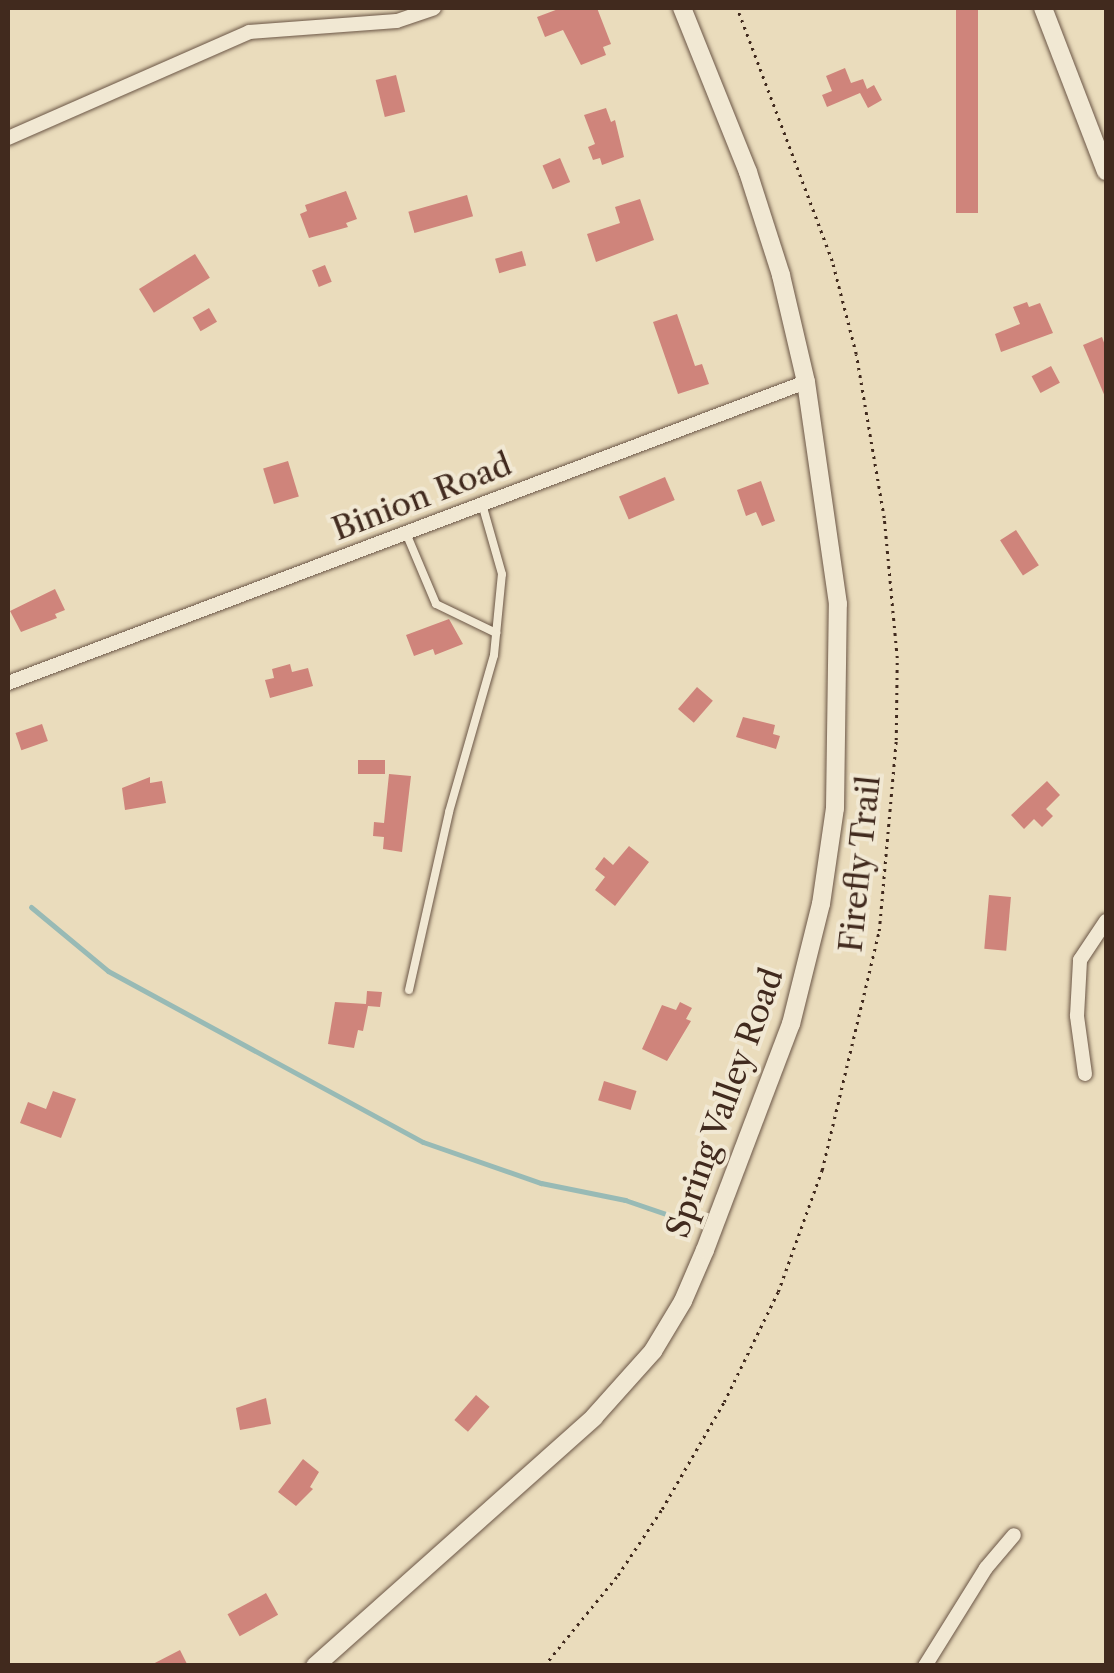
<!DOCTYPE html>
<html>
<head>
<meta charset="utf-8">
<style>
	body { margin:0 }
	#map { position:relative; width:1114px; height:1673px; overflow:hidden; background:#eadcbc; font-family:"Libre Caslon Text",serif }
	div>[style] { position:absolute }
	.stream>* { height:5px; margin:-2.5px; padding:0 2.5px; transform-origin:2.5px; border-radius:2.5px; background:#98bab5 }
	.building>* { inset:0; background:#cf847b; transform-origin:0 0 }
	.path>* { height:2.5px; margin-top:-1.25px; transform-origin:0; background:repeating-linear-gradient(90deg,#412a1e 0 2.5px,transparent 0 7.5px) }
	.roads { filter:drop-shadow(0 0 2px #6b5646) drop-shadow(0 0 2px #6b5646) }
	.service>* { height:8px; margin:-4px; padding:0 4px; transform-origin:4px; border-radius:4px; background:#f1e8d3 }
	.minor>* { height:14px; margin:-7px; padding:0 7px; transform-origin:7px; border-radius:7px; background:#f1e8d3 }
	.tertiary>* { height:18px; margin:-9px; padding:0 9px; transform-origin:9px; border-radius:9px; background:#f1e8d3 }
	span { translate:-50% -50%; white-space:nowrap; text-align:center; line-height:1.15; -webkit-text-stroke:8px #f1e8d3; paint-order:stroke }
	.street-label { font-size:32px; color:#412a1e }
	.frame { position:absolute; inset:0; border:10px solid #412a1e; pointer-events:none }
</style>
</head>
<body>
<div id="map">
	<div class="stream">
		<i style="left:31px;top:907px;width:100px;rotate:39.7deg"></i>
		<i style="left:108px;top:971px;width:358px;rotate:28.5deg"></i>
		<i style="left:423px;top:1142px;width:125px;rotate:19.2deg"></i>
		<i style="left:541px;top:1183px;width:86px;rotate:11.4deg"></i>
		<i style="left:625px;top:1200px;width:56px;rotate:18.8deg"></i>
	</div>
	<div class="building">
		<i style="clip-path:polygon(561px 8px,597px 8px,611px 44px,603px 47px,606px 55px,581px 65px,563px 30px,545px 37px,537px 17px)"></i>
		<i style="left:956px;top:8px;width:22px;height:205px"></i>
		<i style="clip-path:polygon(845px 68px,851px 83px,863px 79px,867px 89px,874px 85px,882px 100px,868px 108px,860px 93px,827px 107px,822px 95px,832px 91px,826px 76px)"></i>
		<i style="left:396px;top:75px;width:38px;height:21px;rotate:76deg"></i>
		<i style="clip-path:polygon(606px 108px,611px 122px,615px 120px,624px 157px,602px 165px,600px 158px,593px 160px,588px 147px,595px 144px,584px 115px)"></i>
		<i style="left:560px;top:158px;width:26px;height:19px;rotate:67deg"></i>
		<i style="clip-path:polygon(346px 191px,357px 219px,346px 223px,348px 227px,309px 238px,300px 214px,307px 211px,305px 205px)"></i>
		<i style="left:467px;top:195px;width:22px;height:61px;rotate:74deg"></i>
		<i style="clip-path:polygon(640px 199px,654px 240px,596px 262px,587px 234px,620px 223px,615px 207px)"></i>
		<i style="left:522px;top:251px;width:15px;height:28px;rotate:74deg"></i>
		<i style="left:195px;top:254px;width:28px;height:66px;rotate:58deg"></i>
		<i style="left:325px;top:265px;width:18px;height:14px;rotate:68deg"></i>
		<i style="clip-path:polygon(1027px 302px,1029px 307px,1040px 303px,1053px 333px,1001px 352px,995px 334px,1020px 324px,1013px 307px)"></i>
		<i style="left:209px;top:308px;width:16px;height:19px;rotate:60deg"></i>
		<i style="clip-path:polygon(677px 314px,695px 366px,702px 364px,709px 384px,678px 394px,653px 322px)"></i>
		<i style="clip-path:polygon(1102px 337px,1106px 348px,1106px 399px,1083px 345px)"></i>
		<i style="left:1051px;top:366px;width:19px;height:22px;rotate:62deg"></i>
		<i style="left:288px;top:461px;width:37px;height:26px;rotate:73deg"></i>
		<i style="left:665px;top:477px;width:25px;height:50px;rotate:67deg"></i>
		<i style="clip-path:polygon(761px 481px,775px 521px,762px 526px,756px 512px,746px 516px,737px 490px)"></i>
		<i style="left:1016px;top:530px;width:42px;height:19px;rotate:57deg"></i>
		<i style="clip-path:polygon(55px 589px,65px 610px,55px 614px,57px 618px,21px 632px,10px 611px)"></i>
		<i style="clip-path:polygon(449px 619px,463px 644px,435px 655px,433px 649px,414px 656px,406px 635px)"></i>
		<i style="clip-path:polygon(290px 664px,292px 672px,308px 668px,313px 686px,270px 698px,265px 680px,274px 678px,272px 669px)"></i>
		<i style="left:697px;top:687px;width:21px;height:29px;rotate:41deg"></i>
		<i style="clip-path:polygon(743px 717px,775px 725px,773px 734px,780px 736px,776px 749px,736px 737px)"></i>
		<i style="left:42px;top:724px;width:18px;height:28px;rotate:71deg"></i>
		<i style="left:358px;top:760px;width:27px;height:14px"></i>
		<i style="clip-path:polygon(389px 774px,411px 776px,402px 852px,383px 849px,384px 837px,373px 836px,374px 822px,384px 823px)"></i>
		<i style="clip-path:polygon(150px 777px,150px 783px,162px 781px,166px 803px,125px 810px,122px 788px)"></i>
		<i style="clip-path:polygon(1047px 781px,1060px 795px,1046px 809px,1053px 816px,1042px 827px,1034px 819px,1024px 829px,1011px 815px)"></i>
		<i style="clip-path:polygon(629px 846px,649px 862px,615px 906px,595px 890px,605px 877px,595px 869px,604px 857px,613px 865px)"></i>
		<i style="left:989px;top:895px;width:22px;height:54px;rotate:5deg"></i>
		<i style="clip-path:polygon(367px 991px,382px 992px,380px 1007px,368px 1006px,363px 1031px,358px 1030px,354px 1048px,328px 1044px,335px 1002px,366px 1004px)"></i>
		<i style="clip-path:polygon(680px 1002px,692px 1008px,686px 1019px,691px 1021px,667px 1061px,642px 1049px,662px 1005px,676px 1010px)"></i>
		<i style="left:604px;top:1081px;width:34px;height:20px;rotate:17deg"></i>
		<i style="clip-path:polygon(53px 1091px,76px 1099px,61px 1138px,20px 1123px,28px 1102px,46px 1109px)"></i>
		<i style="left:476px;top:1395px;width:18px;height:33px;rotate:41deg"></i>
		<i style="clip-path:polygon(266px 1398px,271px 1424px,240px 1430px,236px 1408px)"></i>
		<i style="clip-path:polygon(303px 1459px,319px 1472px,310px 1487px,313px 1489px,296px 1506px,278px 1492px)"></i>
		<i style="left:266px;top:1593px;width:25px;height:44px;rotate:61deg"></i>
		<i style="clip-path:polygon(180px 1650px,188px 1666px,149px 1666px)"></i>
	</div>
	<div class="path">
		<i style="left:544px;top:1666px;width:117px;rotate:-50.9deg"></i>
		<i style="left:618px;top:1575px;width:79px;rotate:-56.3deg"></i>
		<i style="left:662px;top:1509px;width:124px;rotate:-59.9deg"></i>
		<i style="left:724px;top:1402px;width:123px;rotate:-63.9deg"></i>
		<i style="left:778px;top:1292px;width:130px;rotate:-70.2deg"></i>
		<i style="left:822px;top:1170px;width:246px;rotate:-76.6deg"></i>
		<i style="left:879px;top:931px;width:192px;rotate:-84.9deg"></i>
		<i style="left:896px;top:740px;width:82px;rotate:-89.3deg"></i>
		<i style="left:897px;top:658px;width:141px;rotate:-95.3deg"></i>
		<i style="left:884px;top:518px;width:166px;rotate:-99.7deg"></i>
		<i style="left:856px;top:354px;width:96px;rotate:-104.5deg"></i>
		<i style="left:832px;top:261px;width:270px;rotate:-110.6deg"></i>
	</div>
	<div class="roads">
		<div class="service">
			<i style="left:406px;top:533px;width:77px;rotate:67.1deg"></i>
			<i style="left:436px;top:604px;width:67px;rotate:25.8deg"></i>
			<i style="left:409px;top:990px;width:182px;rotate:-77.3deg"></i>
			<i style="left:449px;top:812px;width:163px;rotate:-74deg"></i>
			<i style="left:494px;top:655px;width:81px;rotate:-84.4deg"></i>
			<i style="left:502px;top:574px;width:73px;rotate:-105.9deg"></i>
		</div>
		<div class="minor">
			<i style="left:8px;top:138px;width:263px;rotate:-23.7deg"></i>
			<i style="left:249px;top:32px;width:148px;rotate:-4.3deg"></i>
			<i style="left:397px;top:21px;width:39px;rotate:-19deg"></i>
			<i style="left:8px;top:683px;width:853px;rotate:-20.67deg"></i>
			<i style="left:1085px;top:1074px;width:59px;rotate:-97.9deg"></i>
			<i style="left:1077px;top:1016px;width:56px;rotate:-86.9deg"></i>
			<i style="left:1080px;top:960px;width:47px;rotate:-56.3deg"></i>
			<i style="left:925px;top:1666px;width:115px;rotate:-58.1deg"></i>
			<i style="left:986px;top:1568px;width:43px;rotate:-49.7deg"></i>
		</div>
		<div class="tertiary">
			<i style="left:1043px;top:8px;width:175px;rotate:68.9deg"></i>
			<i style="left:315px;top:1666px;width:374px;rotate:-41.7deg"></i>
			<i style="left:594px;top:1417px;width:89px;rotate:-48.2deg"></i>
			<i style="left:653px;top:1351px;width:58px;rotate:-59deg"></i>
			<i style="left:683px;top:1301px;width:56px;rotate:-66.7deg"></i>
			<i style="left:705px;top:1250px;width:242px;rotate:-69.2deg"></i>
			<i style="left:791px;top:1024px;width:124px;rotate:-76deg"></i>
			<i style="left:821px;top:904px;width:97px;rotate:-81.7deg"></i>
			<i style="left:835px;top:808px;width:204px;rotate:-89.2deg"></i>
			<i style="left:838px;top:604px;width:224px;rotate:-98.2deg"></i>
			<i style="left:806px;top:382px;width:110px;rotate:-103.2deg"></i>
			<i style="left:781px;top:275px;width:108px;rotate:-107.8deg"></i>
			<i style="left:748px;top:172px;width:177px;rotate:-111.9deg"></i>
		</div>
	</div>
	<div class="street-label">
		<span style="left:422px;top:497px;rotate:-21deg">Binion Road</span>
		<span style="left:860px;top:864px;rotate:-84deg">Firefly Trail</span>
		<span style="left:725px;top:1103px;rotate:-70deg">Spring Valley Road</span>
	</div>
	<div class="frame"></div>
</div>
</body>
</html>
